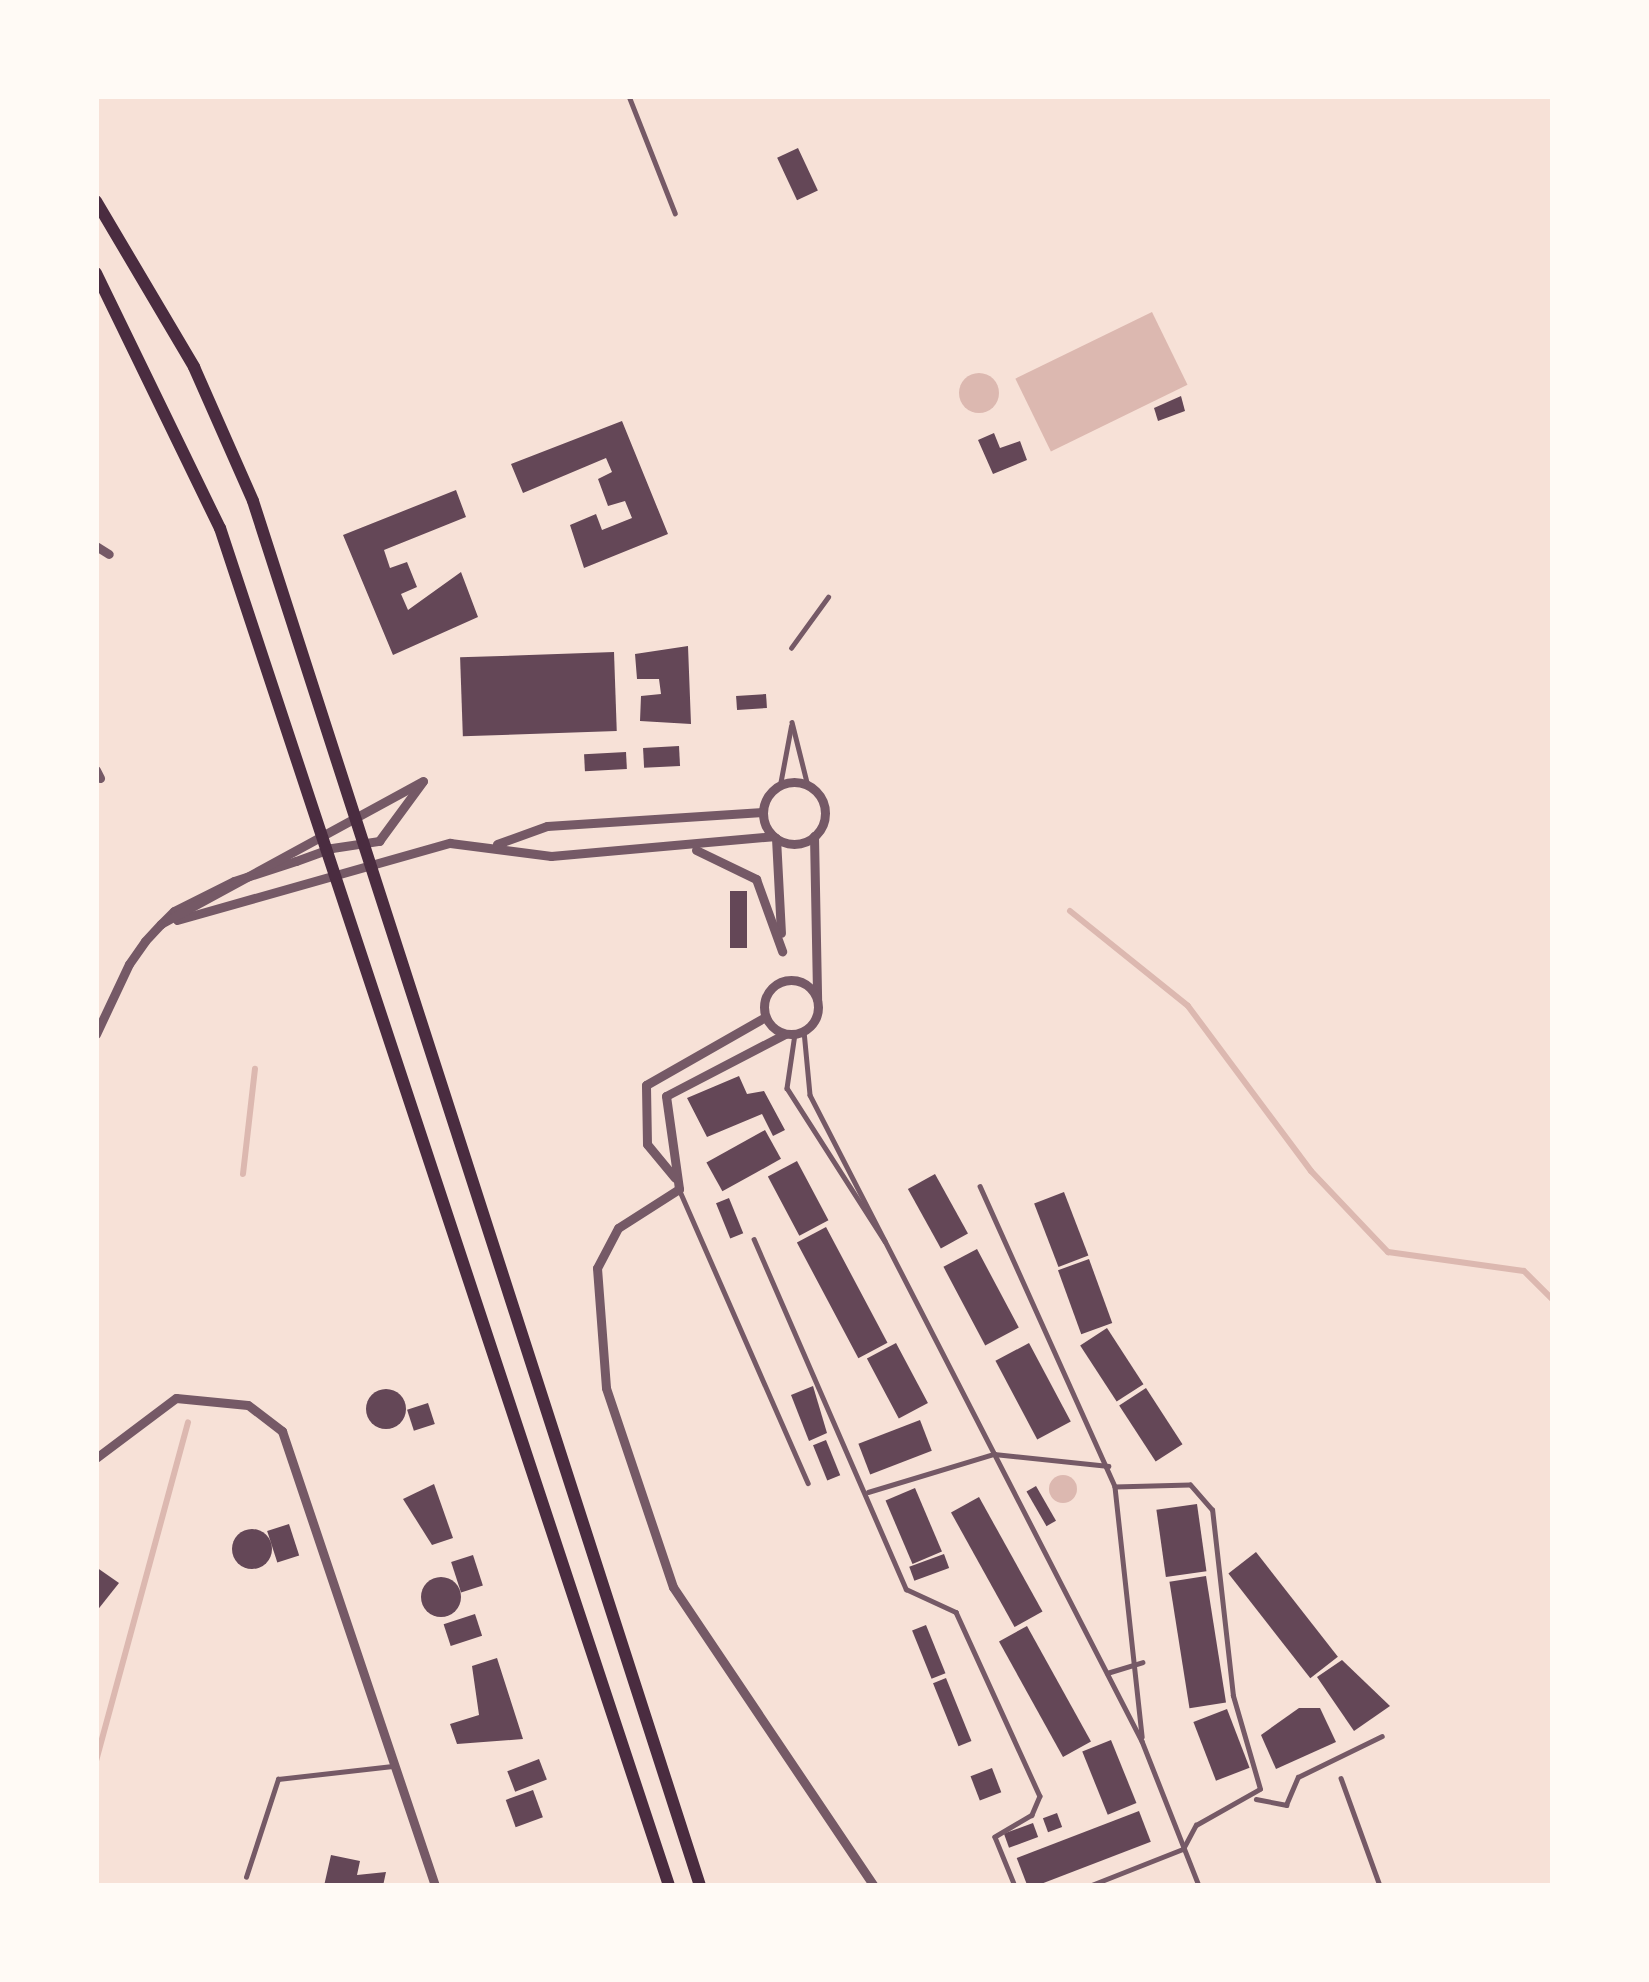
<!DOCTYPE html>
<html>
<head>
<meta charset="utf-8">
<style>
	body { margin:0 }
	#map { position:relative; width:1649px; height:1982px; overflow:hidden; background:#f7e1d7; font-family:"Work Sans",sans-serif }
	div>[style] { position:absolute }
	.water>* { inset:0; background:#dcb8b0; transform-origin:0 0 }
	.round { border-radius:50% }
	.stream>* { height:6px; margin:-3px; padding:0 3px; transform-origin:3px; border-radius:3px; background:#dcb8b0 }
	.building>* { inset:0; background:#644757; transform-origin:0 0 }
	.service>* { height:4.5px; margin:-2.25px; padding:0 2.25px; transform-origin:2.25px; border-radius:2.25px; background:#755966 }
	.minor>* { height:9px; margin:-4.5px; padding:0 4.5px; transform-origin:4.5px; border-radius:4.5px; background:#755966 }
	.minor>.ring { margin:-4.5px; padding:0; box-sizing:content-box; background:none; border:9px solid #755966; border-radius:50% }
	.secondary>* { height:12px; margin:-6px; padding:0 6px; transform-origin:6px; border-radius:6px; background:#4a2c40 }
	span { translate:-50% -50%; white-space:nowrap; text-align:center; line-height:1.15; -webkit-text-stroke:12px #fffaf5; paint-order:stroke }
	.frame { position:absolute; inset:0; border:99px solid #fffaf5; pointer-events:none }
</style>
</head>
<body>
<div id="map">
	<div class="water">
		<i style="left:1152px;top:312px;width:81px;height:152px;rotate:64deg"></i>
		<i class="round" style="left:959px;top:373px;width:40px;height:40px"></i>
		<i class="round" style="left:1049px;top:1475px;width:28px;height:28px"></i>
	</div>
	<div class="stream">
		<i style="left:1070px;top:911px;width:151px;rotate:38.8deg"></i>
		<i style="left:1188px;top:1006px;width:206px;rotate:53.3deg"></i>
		<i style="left:1311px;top:1171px;width:112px;rotate:46.5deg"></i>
		<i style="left:1388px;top:1252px;width:137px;rotate:8deg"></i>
		<i style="left:1524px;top:1271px;width:41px;rotate:45deg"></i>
		<i style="left:243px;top:1174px;width:106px;rotate:-83.5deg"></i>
		<i style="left:96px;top:1761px;width:351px;rotate:-74.8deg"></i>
	</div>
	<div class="building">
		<i style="left:798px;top:148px;width:47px;height:23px;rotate:65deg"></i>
		<i style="clip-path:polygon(1181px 396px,1185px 411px,1158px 421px,1154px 408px)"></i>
		<i style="clip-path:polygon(622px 421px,668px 534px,584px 568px,570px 525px,596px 514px,602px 530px,632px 518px,625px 501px,608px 506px,598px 479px,612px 472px,606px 458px,523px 493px,511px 464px)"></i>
		<i style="clip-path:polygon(994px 433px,1000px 448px,1020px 441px,1027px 460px,993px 474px,978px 440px)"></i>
		<i style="clip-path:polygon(456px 490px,466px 517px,384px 550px,390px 568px,407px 562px,417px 587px,401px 594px,408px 610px,461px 572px,478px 617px,393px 655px,343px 535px)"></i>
		<i style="clip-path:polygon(688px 646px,691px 724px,640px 721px,641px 696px,661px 694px,659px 679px,637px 679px,635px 654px)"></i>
		<i style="left:614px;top:652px;width:79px;height:154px;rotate:88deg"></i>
		<i style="left:766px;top:694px;width:14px;height:30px;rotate:86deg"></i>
		<i style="left:679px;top:746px;width:20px;height:36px;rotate:87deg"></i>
		<i style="left:626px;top:752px;width:17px;height:42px;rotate:87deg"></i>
		<i style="left:730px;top:891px;width:17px;height:57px"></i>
		<i style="clip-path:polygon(739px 1076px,747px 1094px,764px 1091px,785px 1130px,773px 1136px,762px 1114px,707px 1137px,687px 1098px)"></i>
		<i style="left:765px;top:1130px;width:33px;height:67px;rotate:61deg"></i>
		<i style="left:797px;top:1161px;width:67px;height:33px;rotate:62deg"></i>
		<i style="left:935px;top:1174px;width:68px;height:31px;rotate:61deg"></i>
		<i style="left:1064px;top:1192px;width:68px;height:32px;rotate:69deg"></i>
		<i style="left:729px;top:1198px;width:38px;height:14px;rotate:68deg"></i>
		<i style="left:826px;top:1227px;width:131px;height:33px;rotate:62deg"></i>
		<i style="left:977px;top:1249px;width:89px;height:38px;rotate:62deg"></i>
		<i style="left:1089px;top:1259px;width:68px;height:33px;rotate:70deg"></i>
		<i style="left:1107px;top:1328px;width:67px;height:32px;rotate:57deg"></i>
		<i style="left:896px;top:1343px;width:68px;height:33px;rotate:62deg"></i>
		<i style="left:1029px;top:1343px;width:89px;height:38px;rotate:62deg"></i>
		<i style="clip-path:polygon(813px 1386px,827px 1433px,809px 1441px,791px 1395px)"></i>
		<i style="left:1146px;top:1388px;width:67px;height:32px;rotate:57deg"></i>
		<i class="round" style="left:366px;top:1389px;width:40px;height:40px"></i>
		<i style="left:428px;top:1403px;width:22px;height:22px;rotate:72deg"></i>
		<i style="left:920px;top:1420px;width:33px;height:66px;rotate:69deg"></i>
		<i style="left:826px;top:1440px;width:38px;height:14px;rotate:68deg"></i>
		<i style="clip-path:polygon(434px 1484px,453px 1538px,432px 1545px,403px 1499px)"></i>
		<i style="left:1036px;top:1486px;width:40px;height:11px;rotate:60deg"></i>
		<i style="left:915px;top:1488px;width:69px;height:32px;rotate:67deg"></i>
		<i style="left:979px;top:1497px;width:131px;height:32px;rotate:61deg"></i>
		<i style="left:1197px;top:1504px;width:68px;height:41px;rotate:82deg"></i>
		<i style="left:289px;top:1524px;width:33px;height:23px;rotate:72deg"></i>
		<i class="round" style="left:232px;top:1529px;width:40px;height:40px"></i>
		<i style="left:1256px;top:1552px;width:133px;height:35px;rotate:52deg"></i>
		<i style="left:944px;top:1554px;width:15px;height:37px;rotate:70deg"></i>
		<i style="left:473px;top:1555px;width:32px;height:23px;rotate:72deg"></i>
		<i style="clip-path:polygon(96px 1567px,119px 1583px,96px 1612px)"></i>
		<i style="left:1206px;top:1576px;width:128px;height:37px;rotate:81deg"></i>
		<i class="round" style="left:421px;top:1577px;width:40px;height:40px"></i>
		<i style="left:475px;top:1614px;width:23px;height:33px;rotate:72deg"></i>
		<i style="left:926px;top:1625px;width:52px;height:15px;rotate:68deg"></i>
		<i style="left:1027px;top:1626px;width:132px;height:32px;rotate:61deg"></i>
		<i style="clip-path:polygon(497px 1658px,523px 1739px,457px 1744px,450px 1724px,479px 1715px,472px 1666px)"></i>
		<i style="clip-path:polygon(1342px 1660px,1390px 1706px,1354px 1731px,1317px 1677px)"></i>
		<i style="left:946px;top:1678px;width:68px;height:14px;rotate:68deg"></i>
		<i style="clip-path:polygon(1299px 1708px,1320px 1708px,1336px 1742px,1276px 1769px,1261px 1735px)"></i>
		<i style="left:1227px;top:1709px;width:63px;height:36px;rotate:69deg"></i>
		<i style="left:1111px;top:1740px;width:68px;height:31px;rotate:68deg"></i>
		<i style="left:539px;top:1759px;width:22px;height:34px;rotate:69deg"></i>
		<i style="left:992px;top:1768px;width:26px;height:23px;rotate:69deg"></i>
		<i style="left:533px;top:1790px;width:29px;height:29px;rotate:70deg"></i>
		<i style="left:1139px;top:1811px;width:33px;height:131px;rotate:69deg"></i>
		<i style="left:1057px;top:1813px;width:15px;height:15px;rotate:70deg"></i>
		<i style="left:1033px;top:1823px;width:15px;height:31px;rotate:70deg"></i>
		<i style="clip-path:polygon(331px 1855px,360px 1861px,357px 1875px,386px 1872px,383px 1886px,324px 1886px)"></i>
	</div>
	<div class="service">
		<i style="left:629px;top:96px;width:126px;rotate:68.5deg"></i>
		<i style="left:791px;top:648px;width:63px;rotate:-54deg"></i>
		<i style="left:792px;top:722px;width:66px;rotate:76deg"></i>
		<i style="left:780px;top:785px;width:60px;rotate:-79.4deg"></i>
		<i style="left:804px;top:1031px;width:64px;rotate:84.6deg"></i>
		<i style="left:810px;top:1095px;width:726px;rotate:62.8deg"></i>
		<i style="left:1142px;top:1741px;width:156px;rotate:68.5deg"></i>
		<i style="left:795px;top:1034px;width:55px;rotate:98.4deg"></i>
		<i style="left:787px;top:1088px;width:182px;rotate:57.4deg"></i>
		<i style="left:980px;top:1186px;width:330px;rotate:65.8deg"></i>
		<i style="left:1115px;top:1487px;width:251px;rotate:83.8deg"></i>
		<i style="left:679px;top:1189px;width:321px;rotate:66.3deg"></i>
		<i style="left:754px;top:1239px;width:382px;rotate:66.5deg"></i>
		<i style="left:906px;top:1589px;width:55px;rotate:24.7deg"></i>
		<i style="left:956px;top:1612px;width:202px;rotate:65.5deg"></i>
		<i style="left:1040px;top:1796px;width:21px;rotate:113deg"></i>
		<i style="left:1032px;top:1815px;width:43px;rotate:149.3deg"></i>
		<i style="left:995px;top:1837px;width:53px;rotate:67.8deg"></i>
		<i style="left:868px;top:1492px;width:132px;rotate:-16.8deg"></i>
		<i style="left:994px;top:1454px;width:115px;rotate:6deg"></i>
		<i style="left:1107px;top:1673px;width:37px;rotate:-17deg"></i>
		<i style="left:1341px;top:1778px;width:115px;rotate:70.1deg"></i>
		<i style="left:1256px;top:1799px;width:31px;rotate:11deg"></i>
		<i style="left:1286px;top:1805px;width:30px;rotate:-67deg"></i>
		<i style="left:1298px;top:1777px;width:93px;rotate:-26deg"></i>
		<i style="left:246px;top:1877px;width:103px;rotate:-71.9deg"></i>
		<i style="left:278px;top:1779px;width:115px;rotate:-6.5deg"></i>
		<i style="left:1089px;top:1886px;width:101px;rotate:-21.5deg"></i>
		<i style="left:1183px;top:1849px;width:27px;rotate:-62deg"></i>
		<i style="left:1196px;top:1825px;width:73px;rotate:-29.4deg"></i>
		<i style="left:1260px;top:1789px;width:97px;rotate:-106.2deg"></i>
		<i style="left:1233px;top:1696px;width:187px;rotate:-96.4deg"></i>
		<i style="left:1212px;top:1510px;width:33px;rotate:-131deg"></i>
		<i style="left:1190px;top:1485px;width:75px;rotate:178.5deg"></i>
	</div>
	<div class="minor">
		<i style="left:96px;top:546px;width:15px;rotate:32deg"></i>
		<i style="left:96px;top:770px;width:9px;rotate:63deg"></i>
		<i class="ring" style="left:763px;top:782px;width:53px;height:53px"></i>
		<i style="left:814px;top:836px;width:163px;rotate:88.9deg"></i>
		<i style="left:776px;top:838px;width:95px;rotate:87deg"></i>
		<i style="left:497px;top:844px;width:53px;rotate:-19.8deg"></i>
		<i style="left:547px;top:826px;width:216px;rotate:-3.7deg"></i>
		<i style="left:696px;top:850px;width:67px;rotate:25.8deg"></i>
		<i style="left:756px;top:879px;width:77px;rotate:70.1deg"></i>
		<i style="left:177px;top:920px;width:284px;rotate:-15.8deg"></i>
		<i style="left:450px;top:843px;width:102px;rotate:7.3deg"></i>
		<i style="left:551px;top:856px;width:223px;rotate:-5.1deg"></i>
		<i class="ring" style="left:764px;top:980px;width:45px;height:45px"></i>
		<i style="left:96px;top:1034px;width:77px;rotate:-64.8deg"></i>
		<i style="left:129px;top:964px;width:28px;rotate:-55deg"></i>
		<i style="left:145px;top:941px;width:23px;rotate:-47deg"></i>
		<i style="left:161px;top:924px;width:18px;rotate:-45deg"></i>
		<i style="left:174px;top:911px;width:67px;rotate:-26.6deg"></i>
		<i style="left:234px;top:881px;width:65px;rotate:-17.9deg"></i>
		<i style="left:296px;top:861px;width:38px;rotate:-20deg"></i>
		<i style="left:332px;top:848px;width:48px;rotate:-8.5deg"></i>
		<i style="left:379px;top:841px;width:74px;rotate:-53.7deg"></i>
		<i style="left:423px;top:781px;width:298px;rotate:151.4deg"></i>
		<i style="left:785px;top:1034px;width:134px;rotate:152.5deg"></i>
		<i style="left:666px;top:1096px;width:94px;rotate:82deg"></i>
		<i style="left:679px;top:1189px;width:72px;rotate:147.4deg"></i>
		<i style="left:618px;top:1228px;width:45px;rotate:117.7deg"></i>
		<i style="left:597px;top:1268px;width:120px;rotate:85.7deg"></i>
		<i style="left:606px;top:1388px;width:210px;rotate:71.4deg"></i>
		<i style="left:673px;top:1587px;width:360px;rotate:56.1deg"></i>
		<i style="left:675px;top:1178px;width:44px;rotate:-129.5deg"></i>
		<i style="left:647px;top:1144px;width:59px;rotate:-91deg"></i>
		<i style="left:646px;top:1085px;width:137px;rotate:-29.7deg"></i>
		<i style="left:96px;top:1458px;width:100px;rotate:-36.9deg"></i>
		<i style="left:176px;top:1398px;width:72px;rotate:5.6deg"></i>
		<i style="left:248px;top:1405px;width:43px;rotate:37.4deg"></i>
		<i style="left:282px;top:1431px;width:480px;rotate:71.4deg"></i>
	</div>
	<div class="secondary">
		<i style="left:96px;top:201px;width:193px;rotate:59.4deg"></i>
		<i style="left:194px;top:367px;width:146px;rotate:66.2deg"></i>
		<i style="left:253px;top:501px;width:1455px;rotate:72.11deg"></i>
		<i style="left:96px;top:273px;width:284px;rotate:64.1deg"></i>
		<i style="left:220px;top:528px;width:1430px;rotate:71.7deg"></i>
	</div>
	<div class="frame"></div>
</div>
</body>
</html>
